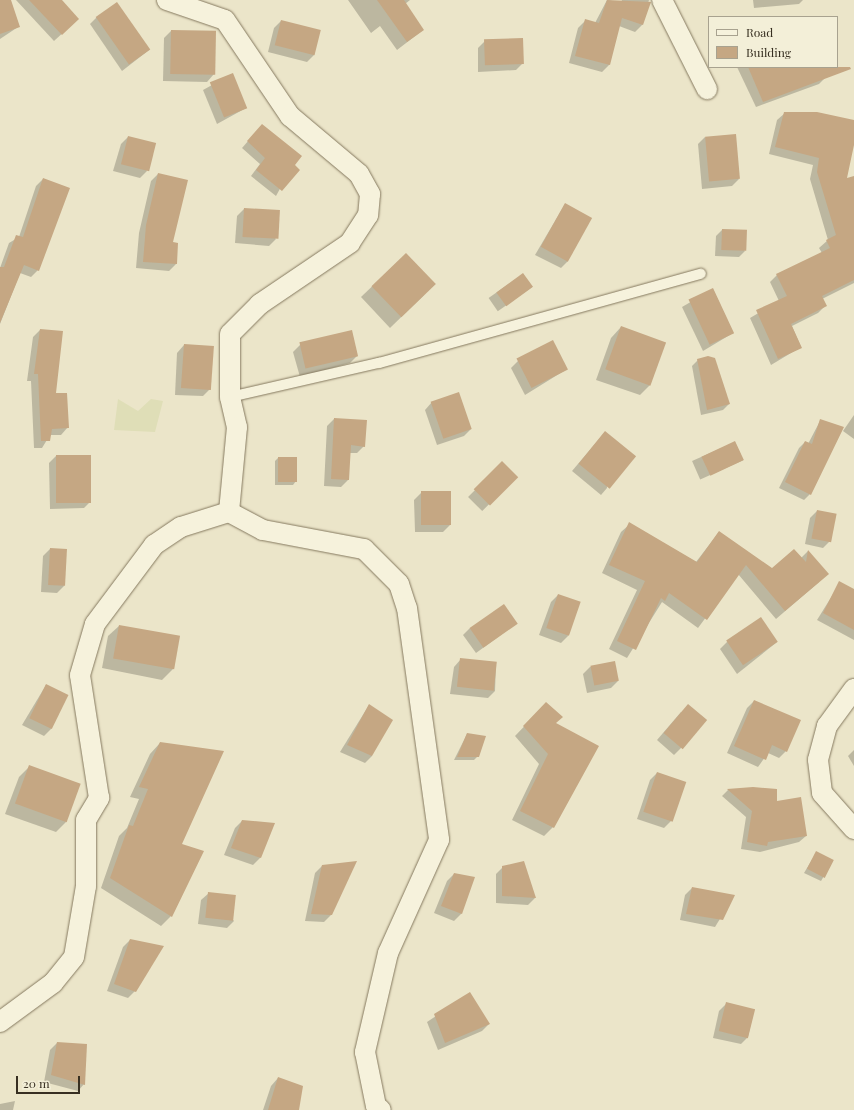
<!DOCTYPE html>
<html>
<head>
<meta charset="utf-8">
<style>
	body { margin:0 }
	#map { position:relative; width:854px; height:1110px; overflow:hidden; background:#ebe5c9; font-family:"Playfair Display",serif }
	div>[style] { position:absolute }
	.farmland>* { inset:0; background:#dfdeb7 }
	.shadow>* { inset:0; background:#0003; transform-origin:0 0 }
	.building>* { inset:0; background:#c5a783; transform-origin:0 0 }
	.roads { filter:drop-shadow(0 0 1px #85795f) drop-shadow(0 0 1px #85795f) }
	.service>* { height:10px; margin:-5px; padding:0 5px; transform-origin:5px; border-radius:5px; background:#f6f2dc }
	.minor>* { height:20px; margin:-10px; padding:0 10px; transform-origin:10px; border-radius:10px; background:#f6f2dc }
	span { translate:-50% -50%; white-space:nowrap; text-align:center; line-height:1.15; -webkit-text-stroke:3px #f3efd8; paint-order:stroke }
	.legend { position:absolute; left:708px; top:16px; width:130px; height:52px; box-sizing:border-box; background:#f3efd8; border:1px solid #a8a28f; margin:0; padding:5px 7px; list-style:none; font-size:12px; color:#372f21 }
	.legend li { display:flex; align-items:center; gap:8px; height:20px }
	.legend b { width:20px; border:1px solid #a8a28f }
	.scale { position:absolute; left:16px; top:1076px; width:64px; height:18px; box-sizing:border-box; border:2px solid #372f21; border-top:0; padding-left:5px; font-size:12px; line-height:14px; white-space:nowrap; color:#372f21; -webkit-text-stroke:3px #f3efd8; paint-order:stroke }
</style>
</head>
<body>
<div id="map">
	<div class="farmland">
		<i style="clip-path:polygon(118px 399px,138px 411px,151px 399px,163px 401px,155px 432px,114px 430px)"></i>
	</div>
	<div class="shadow">
		<i style="clip-path:polygon(0 0,10px 0,18px 27px,0 39px)"></i>
		<i style="clip-path:polygon(16px 0,61px 0,78px 19px,54px 41px)"></i>
		<i style="clip-path:polygon(348px 0,410px 0,405px 4px,423px 30px,397px 50px,380px 26px,371px 33px)"></i>
		<i style="clip-path:polygon(607px 0,618px 2px,620px 7px,622px 0,649px 0,642px 25px,635px 32px,619px 26px,609px 65px,602px 72px,569px 63px,578px 28px,586px 20px,595px 23px)"></i>
		<i style="clip-path:polygon(753px 0,803px 0,799px 4px,754px 8px)"></i>
		<i style="clip-path:polygon(97px 17px,149px 50px,122px 71px,90px 24px)"></i>
		<i style="clip-path:polygon(281px 21px,314px 55px,307px 62px,268px 52px,274px 28px)"></i>
		<i style="clip-path:polygon(171px 31px,214px 74px,207px 82px,163px 81px,164px 38px)"></i>
		<i style="clip-path:polygon(485px 41px,523px 63px,516px 70px,478px 72px,478px 48px)"></i>
		<i style="clip-path:polygon(737px 67px,822px 67px,826px 77px,819px 84px,756px 107px)"></i>
		<i style="clip-path:polygon(232px 74px,246px 108px,217px 124px,203px 90px)"></i>
		<i style="clip-path:polygon(785px 113px,854px 121px,854px 141px,845px 179px,854px 177px,854px 283px,822px 299px,825px 306px,818px 313px,792px 326px,801px 347px,771px 365px,750px 318px,779px 301px,770px 282px,777px 275px,822px 253px,819px 248px,828px 240px,810px 179px,813px 165px,769px 154px,777px 120px)"></i>
		<i style="clip-path:polygon(262px 125px,293px 165px,276px 196px,251px 176px,260px 164px,242px 148px)"></i>
		<i style="clip-path:polygon(128px 137px,147px 171px,140px 178px,113px 171px,121px 144px)"></i>
		<i style="clip-path:polygon(705px 137px,739px 179px,732px 186px,702px 189px,698px 144px)"></i>
		<i style="clip-path:polygon(158px 174px,172px 243px,177px 244px,176px 264px,169px 271px,136px 268px,139px 233px,151px 181px)"></i>
		<i style="clip-path:polygon(43px 179px,38px 270px,31px 277px,20px 273px,0 324px,0 268px,9px 243px,19px 237px,36px 186px)"></i>
		<i style="clip-path:polygon(565px 204px,568px 261px,561px 268px,535px 255px)"></i>
		<i style="clip-path:polygon(244px 209px,276px 239px,269px 246px,235px 243px,237px 216px)"></i>
		<i style="clip-path:polygon(722px 230px,745px 251px,739px 257px,715px 256px,716px 236px)"></i>
		<i style="clip-path:polygon(406px 254px,424px 295px,390px 328px,361px 297px)"></i>
		<i style="left:523px;top:274px;width:16px;height:42px;rotate:55deg"></i>
		<i style="clip-path:polygon(713px 289px,733px 333px,703px 351px,682px 307px)"></i>
		<i style="clip-path:polygon(621px 327px,650px 385px,640px 395px,596px 380px,611px 338px)"></i>
		<i style="clip-path:polygon(40px 330px,55px 394px,68px 427px,61px 435px,50px 435px,42px 448px,34px 448px,31px 381px,27px 381px,33px 337px)"></i>
		<i style="clip-path:polygon(184px 345px,210px 389px,203px 396px,175px 395px,177px 353px)"></i>
		<i style="clip-path:polygon(300px 345px,357px 356px,350px 363px,300px 377px,293px 352px)"></i>
		<i style="clip-path:polygon(698px 360px,729px 404px,723px 410px,701px 415px,692px 366px)"></i>
		<i style="clip-path:polygon(518px 361px,567px 369px,525px 395px,511px 368px)"></i>
		<i style="clip-path:polygon(432px 402px,471px 429px,464px 436px,437px 445px,425px 410px)"></i>
		<i style="clip-path:polygon(854px 415px,854px 439px,843px 431px)"></i>
		<i style="clip-path:polygon(334px 419px,364px 446px,357px 453px,349px 453px,348px 480px,341px 487px,324px 486px,327px 426px)"></i>
		<i style="clip-path:polygon(820px 421px,810px 494px,804px 500px,779px 488px,799px 448px,805px 442px,808px 444px)"></i>
		<i style="clip-path:polygon(605px 432px,607px 488px,601px 495px,572px 471px)"></i>
		<i style="left:735px;top:442px;width:20px;height:47px;rotate:66deg"></i>
		<i style="clip-path:polygon(56px 456px,91px 501px,84px 508px,50px 509px,49px 463px)"></i>
		<i style="clip-path:polygon(278px 458px,296px 481px,293px 485px,275px 485px,275px 461px)"></i>
		<i style="left:502px;top:463px;width:20px;height:48px;rotate:45deg"></i>
		<i style="clip-path:polygon(421px 493px,450px 525px,443px 532px,415px 532px,414px 500px)"></i>
		<i style="clip-path:polygon(817px 511px,830px 541px,823px 548px,805px 544px,810px 518px)"></i>
		<i style="clip-path:polygon(630px 524px,696px 562px,719px 532px,772px 569px,801px 558px,808px 551px,819px 582px,776px 619px,738px 574px,698px 628px,662px 602px,627px 658px,609px 649px,637px 590px,602px 573px,621px 532px)"></i>
		<i style="clip-path:polygon(50px 549px,64px 586px,57px 593px,41px 592px,43px 556px)"></i>
		<i style="clip-path:polygon(840px 583px,854px 590px,854px 640px,817px 620px)"></i>
		<i style="clip-path:polygon(558px 595px,568px 636px,561px 643px,539px 635px,551px 602px)"></i>
		<i style="clip-path:polygon(516px 624px,476px 653px,463px 635px,470px 628px)"></i>
		<i style="clip-path:polygon(119px 626px,179px 637px,173px 669px,162px 680px,102px 668px,108px 636px)"></i>
		<i style="clip-path:polygon(727px 642px,777px 642px,737px 674px,720px 649px)"></i>
		<i style="clip-path:polygon(461px 659px,496px 663px,495px 691px,488px 698px,450px 694px,454px 667px)"></i>
		<i style="clip-path:polygon(614px 662px,618px 681px,611px 688px,587px 693px,583px 674px,590px 667px)"></i>
		<i style="clip-path:polygon(46px 685px,51px 729px,44px 736px,22px 725px)"></i>
		<i style="clip-path:polygon(754px 701px,786px 751px,779px 758px,768px 753px,758px 767px,727px 753px,747px 708px)"></i>
		<i style="clip-path:polygon(369px 705px,372px 756px,365px 763px,340px 752px)"></i>
		<i style="clip-path:polygon(538px 712px,555px 723px,553px 827px,544px 836px,512px 820px,539px 764px,515px 736px)"></i>
		<i style="clip-path:polygon(681px 712px,681px 748px,674px 755px,657px 740px)"></i>
		<i style="clip-path:polygon(467px 734px,478px 756px,474px 760px,454px 760px)"></i>
		<i style="clip-path:polygon(160px 743px,181px 844px,171px 916px,161px 926px,101px 888px,119px 836px,127px 828px,139px 799px,130px 797px,150px 754px)"></i>
		<i style="clip-path:polygon(854px 750px,854px 766px,848px 756px)"></i>
		<i style="clip-path:polygon(30px 766px,66px 822px,56px 832px,5px 814px,19px 777px)"></i>
		<i style="clip-path:polygon(657px 773px,671px 821px,664px 828px,637px 819px,650px 780px)"></i>
		<i style="clip-path:polygon(728px 790px,776px 790px,775px 802px,806px 836px,799px 842px,760px 852px,741px 849px,746px 817px,722px 796px)"></i>
		<i style="clip-path:polygon(242px 821px,273px 824px,260px 858px,253px 865px,224px 855px,235px 828px)"></i>
		<i style="clip-path:polygon(816px 853px,833px 861px,821px 881px,804px 873px)"></i>
		<i style="clip-path:polygon(322px 866px,331px 915px,324px 922px,305px 921px,315px 873px)"></i>
		<i style="clip-path:polygon(503px 867px,535px 898px,528px 905px,496px 903px,496px 874px)"></i>
		<i style="clip-path:polygon(454px 874px,474px 878px,461px 914px,454px 921px,434px 913px,447px 881px)"></i>
		<i style="clip-path:polygon(692px 888px,734px 896px,715px 927px,680px 920px,685px 895px)"></i>
		<i style="clip-path:polygon(209px 893px,234px 921px,227px 928px,198px 924px,201px 900px)"></i>
		<i style="clip-path:polygon(130px 940px,135px 991px,128px 998px,107px 991px,123px 947px)"></i>
		<i style="clip-path:polygon(469px 994px,489px 1024px,482px 1031px,438px 1050px,427px 1022px)"></i>
		<i style="clip-path:polygon(726px 1004px,754px 1010px,748px 1037px,741px 1044px,713px 1038px,719px 1011px)"></i>
		<i style="clip-path:polygon(57px 1043px,84px 1084px,78px 1091px,44px 1082px,50px 1050px)"></i>
		<i style="clip-path:polygon(278px 1078px,298px 1110px,263px 1110px,271px 1086px)"></i>
		<i style="clip-path:polygon(15px 1101px,13px 1110px,0 1110px,0 1104px)"></i>
	</div>
	<div class="building">
		<i style="clip-path:polygon(0 0,11px 0,20px 27px,0 34px)"></i>
		<i style="clip-path:polygon(29px 0,62px 0,79px 19px,62px 35px)"></i>
		<i style="clip-path:polygon(377px 0,404px 0,424px 30px,407px 42px)"></i>
		<i style="clip-path:polygon(607px 0,651px 2px,643px 25px,622px 18px,610px 65px,575px 56px,585px 19px,599px 23px)"></i>
		<i style="left:117px;top:2px;width:58px;height:26px;rotate:55deg"></i>
		<i style="left:281px;top:20px;width:41px;height:26px;rotate:14deg"></i>
		<i style="left:171px;top:30px;width:45px;height:44px;rotate:1deg"></i>
		<i style="left:523px;top:38px;width:26px;height:39px;rotate:88deg"></i>
		<i style="clip-path:polygon(748px 67px,850px 67px,851px 69px,763px 102px)"></i>
		<i style="left:233px;top:73px;width:38px;height:25px;rotate:68deg"></i>
		<i style="clip-path:polygon(784px 112px,817px 112px,854px 120px,854px 145px,847px 178px,854px 176px,854px 280px,822px 296px,827px 306px,791px 324px,802px 348px,778px 359px,756px 310px,787px 296px,776px 274px,830px 248px,826px 240px,836px 235px,817px 172px,819px 158px,775px 147px)"></i>
		<i style="clip-path:polygon(262px 124px,302px 156px,295px 165px,300px 170px,282px 191px,256px 170px,265px 158px,247px 141px)"></i>
		<i style="left:736px;top:134px;width:45px;height:31px;rotate:85deg"></i>
		<i style="left:128px;top:136px;width:29px;height:29px;rotate:14deg"></i>
		<i style="clip-path:polygon(158px 173px,188px 180px,173px 242px,178px 243px,177px 264px,143px 262px,146px 225px)"></i>
		<i style="clip-path:polygon(43px 178px,70px 188px,39px 271px,24px 265px,0 323px,0 267px,4px 267px,16px 235px,23px 237px)"></i>
		<i style="left:565px;top:203px;width:31px;height:50px;rotate:29deg"></i>
		<i style="left:244px;top:208px;width:36px;height:29px;rotate:3deg"></i>
		<i style="left:722px;top:229px;width:25px;height:21px;rotate:2deg"></i>
		<i style="left:406px;top:253px;width:43px;height:48px;rotate:46deg"></i>
		<i style="left:523px;top:273px;width:17px;height:33px;rotate:54deg"></i>
		<i style="left:713px;top:288px;width:50px;height:27px;rotate:65deg"></i>
		<i style="left:621px;top:326px;width:48px;height:46px;rotate:20deg"></i>
		<i style="clip-path:polygon(40px 329px,63px 331px,56px 393px,67px 393px,69px 428px,52px 429px,50px 441px,41px 441px,38px 374px,34px 374px)"></i>
		<i style="left:352px;top:330px;width:27px;height:54px;rotate:77deg"></i>
		<i style="left:553px;top:340px;width:33px;height:41px;rotate:63deg"></i>
		<i style="left:184px;top:344px;width:30px;height:44px;rotate:4deg"></i>
		<i style="clip-path:polygon(708px 356px,715px 358px,730px 404px,707px 410px,697px 359px)"></i>
		<i style="left:459px;top:392px;width:39px;height:30px;rotate:71deg"></i>
		<i style="clip-path:polygon(334px 418px,367px 420px,365px 447px,351px 445px,349px 480px,331px 479px)"></i>
		<i style="clip-path:polygon(820px 419px,844px 427px,811px 495px,785px 482px,805px 441px,812px 444px)"></i>
		<i style="left:605px;top:431px;width:40px;height:42px;rotate:39deg"></i>
		<i style="left:735px;top:441px;width:21px;height:37px;rotate:65deg"></i>
		<i style="left:56px;top:455px;width:35px;height:48px"></i>
		<i style="left:278px;top:457px;width:19px;height:25px"></i>
		<i style="left:502px;top:461px;width:23px;height:40px;rotate:45deg"></i>
		<i style="left:451px;top:491px;width:34px;height:30px;rotate:90deg"></i>
		<i style="left:817px;top:510px;width:20px;height:29px;rotate:11deg"></i>
		<i style="clip-path:polygon(629px 522px,697px 562px,719px 531px,772px 568px,794px 549px,806px 562px,808px 550px,829px 574px,785px 611px,746px 565px,707px 620px,669px 593px,665px 601px,661px 598px,636px 650px,617px 641px,645px 581px,609px 565px)"></i>
		<i style="left:50px;top:548px;width:17px;height:37px;rotate:3deg"></i>
		<i style="clip-path:polygon(839px 581px,854px 589px,854px 630px,823px 613px)"></i>
		<i style="left:558px;top:594px;width:24px;height:36px;rotate:19deg"></i>
		<i style="left:504px;top:604px;width:24px;height:42px;rotate:55deg"></i>
		<i style="left:761px;top:617px;width:30px;height:42px;rotate:56deg"></i>
		<i style="left:119px;top:625px;width:62px;height:34px;rotate:10deg"></i>
		<i style="left:460px;top:658px;width:37px;height:29px;rotate:6deg"></i>
		<i style="left:615px;top:661px;width:20px;height:25px;rotate:79deg"></i>
		<i style="left:46px;top:684px;width:25px;height:38px;rotate:26deg"></i>
		<i style="clip-path:polygon(754px 700px,801px 720px,787px 752px,772px 745px,766px 760px,734px 746px)"></i>
		<i style="clip-path:polygon(546px 702px,563px 717px,556px 723px,599px 746px,554px 828px,520px 811px,548px 754px,523px 726px)"></i>
		<i style="clip-path:polygon(369px 704px,393px 720px,372px 756px,347px 745px)"></i>
		<i style="left:688px;top:704px;width:25px;height:38px;rotate:40deg"></i>
		<i style="clip-path:polygon(467px 733px,486px 736px,479px 757px,457px 757px)"></i>
		<i style="clip-path:polygon(160px 742px,224px 751px,182px 844px,204px 851px,172px 917px,110px 878px,129px 825px,133px 826px,148px 789px,139px 787px)"></i>
		<i style="left:29px;top:765px;width:55px;height:41px;rotate:20deg"></i>
		<i style="left:657px;top:772px;width:31px;height:42px;rotate:19deg"></i>
		<i style="clip-path:polygon(753px 787px,777px 789px,777px 801px,801px 797px,807px 836px,768px 842px,767px 846px,747px 842px,752px 811px,727px 789px)"></i>
		<i style="clip-path:polygon(242px 820px,275px 823px,261px 858px,231px 848px)"></i>
		<i style="left:816px;top:851px;width:20px;height:20px;rotate:27deg"></i>
		<i style="clip-path:polygon(357px 861px,332px 915px,311px 914px,322px 865px)"></i>
		<i style="clip-path:polygon(524px 861px,536px 898px,502px 896px,502px 866px)"></i>
		<i style="clip-path:polygon(454px 873px,475px 877px,462px 914px,441px 906px)"></i>
		<i style="clip-path:polygon(692px 887px,735px 895px,723px 920px,686px 914px)"></i>
		<i style="left:208px;top:892px;width:28px;height:26px;rotate:6deg"></i>
		<i style="clip-path:polygon(130px 939px,164px 946px,136px 992px,114px 984px)"></i>
		<i style="clip-path:polygon(470px 992px,490px 1024px,445px 1043px,434px 1014px)"></i>
		<i style="left:726px;top:1002px;width:30px;height:30px;rotate:14deg"></i>
		<i style="clip-path:polygon(57px 1042px,87px 1044px,85px 1085px,51px 1075px)"></i>
		<i style="clip-path:polygon(278px 1077px,303px 1086px,299px 1110px,268px 1110px)"></i>
	</div>
	<div class="roads">
		<div class="service">
			<i style="left:230px;top:397px;width:153px;rotate:-12.9deg"></i>
			<i style="left:379px;top:363px;width:334px;rotate:-15.5deg"></i>
		</div>
		<div class="minor">
			<i style="left:167px;top:0;width:61px;rotate:19deg"></i>
			<i style="left:225px;top:20px;width:116px;rotate:55.9deg"></i>
			<i style="left:290px;top:116px;width:90px;rotate:40deg"></i>
			<i style="left:359px;top:174px;width:23px;rotate:61deg"></i>
			<i style="left:370px;top:194px;width:21px;rotate:95deg"></i>
			<i style="left:368px;top:215px;width:33px;rotate:123deg"></i>
			<i style="left:350px;top:243px;width:109px;rotate:145.9deg"></i>
			<i style="left:260px;top:304px;width:42px;rotate:135deg"></i>
			<i style="left:230px;top:334px;width:63px;rotate:90deg"></i>
			<i style="left:230px;top:397px;width:31px;rotate:77deg"></i>
			<i style="left:237px;top:427px;width:85px;rotate:95.4deg"></i>
			<i style="left:662px;top:0;width:100px;rotate:63.2deg"></i>
			<i style="left:229px;top:512px;width:38px;rotate:28deg"></i>
			<i style="left:263px;top:530px;width:103px;rotate:10.7deg"></i>
			<i style="left:364px;top:549px;width:49px;rotate:45deg"></i>
			<i style="left:399px;top:584px;width:25px;rotate:72deg"></i>
			<i style="left:407px;top:608px;width:234px;rotate:82.1deg"></i>
			<i style="left:439px;top:840px;width:124px;rotate:114.3deg"></i>
			<i style="left:388px;top:953px;width:102px;rotate:103.1deg"></i>
			<i style="left:365px;top:1052px;width:55px;rotate:78.5deg"></i>
			<i style="left:376px;top:1106px;width:6px;rotate:39deg"></i>
			<i style="left:854px;top:689px;width:46px;rotate:126.1deg"></i>
			<i style="left:827px;top:726px;width:35px;rotate:105deg"></i>
			<i style="left:818px;top:760px;width:33px;rotate:83deg"></i>
			<i style="left:822px;top:793px;width:48px;rotate:48.4deg"></i>
			<i style="left:0;top:1022px;width:66px;rotate:-36.3deg"></i>
			<i style="left:53px;top:983px;width:33px;rotate:-51deg"></i>
			<i style="left:74px;top:957px;width:72px;rotate:-80.4deg"></i>
			<i style="left:86px;top:886px;width:66px;rotate:-90deg"></i>
			<i style="left:86px;top:820px;width:26px;rotate:-59deg"></i>
			<i style="left:99px;top:798px;width:124px;rotate:-98.8deg"></i>
			<i style="left:80px;top:675px;width:53px;rotate:-73.6deg"></i>
			<i style="left:95px;top:624px;width:99px;rotate:-53.2deg"></i>
			<i style="left:154px;top:545px;width:32px;rotate:-34deg"></i>
			<i style="left:181px;top:527px;width:50px;rotate:-17.4deg"></i>
		</div>
	</div>
	<ul class="legend">
	<li><b style="height:5px;background:#f6f2dc"></b>Road</li>
	<li><b style="height:11px;background:#c5a783"></b>Building</li>
	</ul>
	<div class="scale">20 m</div>
</div>
</body>
</html>
